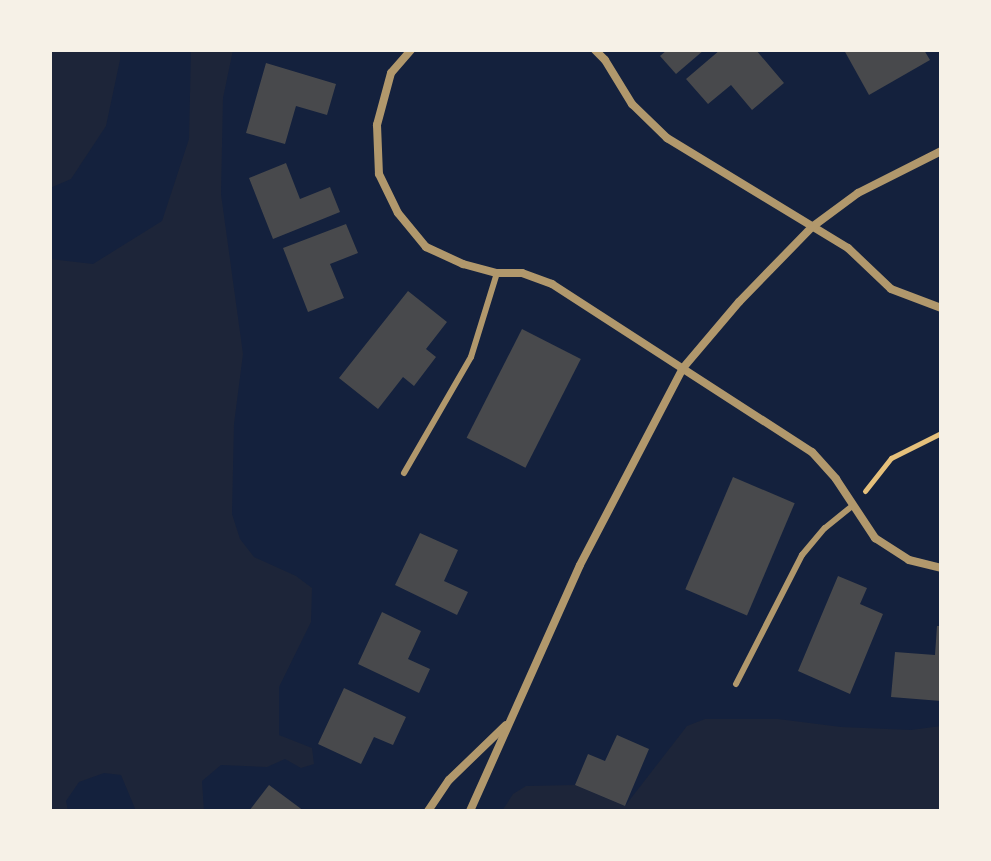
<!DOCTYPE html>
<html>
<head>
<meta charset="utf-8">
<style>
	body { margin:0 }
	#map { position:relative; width:991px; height:861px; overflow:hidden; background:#14213d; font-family:Literata,serif }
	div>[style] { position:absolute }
	.green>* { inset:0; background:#1d2539 }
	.building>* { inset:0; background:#48494c; transform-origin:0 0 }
	.path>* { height:5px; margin:-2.5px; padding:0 2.5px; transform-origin:2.5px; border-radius:2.5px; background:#e5c07b }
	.service>* { height:6px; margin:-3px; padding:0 3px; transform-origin:3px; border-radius:3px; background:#b1986c }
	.minor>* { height:8px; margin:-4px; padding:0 4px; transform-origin:4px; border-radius:4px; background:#b1986c }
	span { translate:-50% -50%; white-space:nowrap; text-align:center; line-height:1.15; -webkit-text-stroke:8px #f6f1e7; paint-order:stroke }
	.frame { position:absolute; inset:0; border:52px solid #f6f1e7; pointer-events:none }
</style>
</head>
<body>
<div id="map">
	<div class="green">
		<i style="clip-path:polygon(50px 50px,120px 50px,120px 60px,106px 126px,71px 179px,50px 188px)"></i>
		<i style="clip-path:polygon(191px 50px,233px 50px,223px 98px,221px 194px,243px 354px,234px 424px,232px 514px,240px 539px,254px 557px,296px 576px,312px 588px,311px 622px,279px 687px,279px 735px,312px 748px,314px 764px,301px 768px,285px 759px,267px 767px,221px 765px,202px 781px,204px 811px,136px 811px,121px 775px,104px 773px,79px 782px,66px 801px,68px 811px,50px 811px,50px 259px,93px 264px,162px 221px,189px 139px)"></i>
		<i style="clip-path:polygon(705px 719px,778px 719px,841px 727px,911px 730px,941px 726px,941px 811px,502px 811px,513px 794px,526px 786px,575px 785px,625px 806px,687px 726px)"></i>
	</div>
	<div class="building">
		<i style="clip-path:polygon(667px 50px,704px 50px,676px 74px,660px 56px)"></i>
		<i style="clip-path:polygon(720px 50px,756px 50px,784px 83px,752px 110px,731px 85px,708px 104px,686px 79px)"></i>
		<i style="clip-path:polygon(844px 50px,924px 50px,930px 60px,869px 95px)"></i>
		<i style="clip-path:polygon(266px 63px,336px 84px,327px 115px,296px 106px,285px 144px,246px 133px)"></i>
		<i style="clip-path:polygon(286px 163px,300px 199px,330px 187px,340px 212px,273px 239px,249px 178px)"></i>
		<i style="clip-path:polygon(346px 224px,358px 253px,330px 264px,344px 298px,308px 312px,283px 248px)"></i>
		<i style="clip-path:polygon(408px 291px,447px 322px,426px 349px,436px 357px,414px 386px,403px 377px,378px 409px,339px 378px)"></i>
		<i style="left:522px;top:329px;width:66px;height:122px;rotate:27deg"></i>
		<i style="left:733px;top:477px;width:67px;height:122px;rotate:23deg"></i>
		<i style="clip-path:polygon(420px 533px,458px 550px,444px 581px,468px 592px,457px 615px,395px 585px)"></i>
		<i style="clip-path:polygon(838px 576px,867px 588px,860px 604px,883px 614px,850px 694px,798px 671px)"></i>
		<i style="clip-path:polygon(382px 612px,421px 631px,408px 659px,430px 669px,419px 693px,358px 664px)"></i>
		<i style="clip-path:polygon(937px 626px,941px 626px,941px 701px,891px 697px,895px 652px,935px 655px)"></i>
		<i style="clip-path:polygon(344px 688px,406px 717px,393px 745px,374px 737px,361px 764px,318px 744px)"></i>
		<i style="clip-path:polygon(617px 735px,649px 749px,625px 806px,575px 785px,588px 754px,605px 761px)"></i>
		<i style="clip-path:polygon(269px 785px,304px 811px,249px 811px)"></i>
	</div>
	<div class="path">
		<i style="left:865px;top:491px;width:42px;rotate:-51.8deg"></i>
		<i style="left:891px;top:458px;width:56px;rotate:-26.6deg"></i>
	</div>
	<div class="service">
		<i style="left:404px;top:473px;width:134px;rotate:-60deg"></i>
		<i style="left:471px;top:357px;width:88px;rotate:-72.8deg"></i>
		<i style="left:736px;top:684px;width:145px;rotate:-62.9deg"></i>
		<i style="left:802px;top:555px;width:35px;rotate:-50deg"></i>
		<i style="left:825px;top:528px;width:33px;rotate:-39deg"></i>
	</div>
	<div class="minor">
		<i style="left:411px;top:50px;width:30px;rotate:131deg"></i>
		<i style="left:391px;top:73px;width:54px;rotate:105.1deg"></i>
		<i style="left:377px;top:125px;width:49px;rotate:87.7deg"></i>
		<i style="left:379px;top:174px;width:43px;rotate:64deg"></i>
		<i style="left:398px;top:213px;width:44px;rotate:50.5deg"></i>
		<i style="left:426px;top:247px;width:41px;rotate:24.7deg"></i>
		<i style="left:463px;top:264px;width:35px;rotate:15deg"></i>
		<i style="left:497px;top:273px;width:25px"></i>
		<i style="left:522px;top:273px;width:32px;rotate:20deg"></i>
		<i style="left:552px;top:284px;width:310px;rotate:32.9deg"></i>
		<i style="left:812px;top:452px;width:36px;rotate:48deg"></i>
		<i style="left:836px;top:479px;width:71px;rotate:56.5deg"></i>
		<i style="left:875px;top:538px;width:40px;rotate:32.9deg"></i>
		<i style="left:909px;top:560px;width:33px;rotate:14deg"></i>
		<i style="left:595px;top:50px;width:14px;rotate:45deg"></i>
		<i style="left:605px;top:60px;width:52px;rotate:58.5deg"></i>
		<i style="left:632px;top:104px;width:49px;rotate:44.2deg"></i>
		<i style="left:667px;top:138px;width:212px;rotate:31.3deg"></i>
		<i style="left:848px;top:248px;width:59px;rotate:43.6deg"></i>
		<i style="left:891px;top:289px;width:53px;rotate:20.8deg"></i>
		<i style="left:428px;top:811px;width:37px;rotate:-56deg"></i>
		<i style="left:449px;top:780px;width:79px;rotate:-44deg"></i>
		<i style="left:470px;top:811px;width:269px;rotate:-65.9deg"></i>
		<i style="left:580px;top:565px;width:222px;rotate:-62.4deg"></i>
		<i style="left:683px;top:368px;width:87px;rotate:-49.7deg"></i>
		<i style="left:739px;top:302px;width:105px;rotate:-45.8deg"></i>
		<i style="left:812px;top:227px;width:57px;rotate:-36.5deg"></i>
		<i style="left:858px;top:193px;width:93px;rotate:-26.8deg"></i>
	</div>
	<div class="frame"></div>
</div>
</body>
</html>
